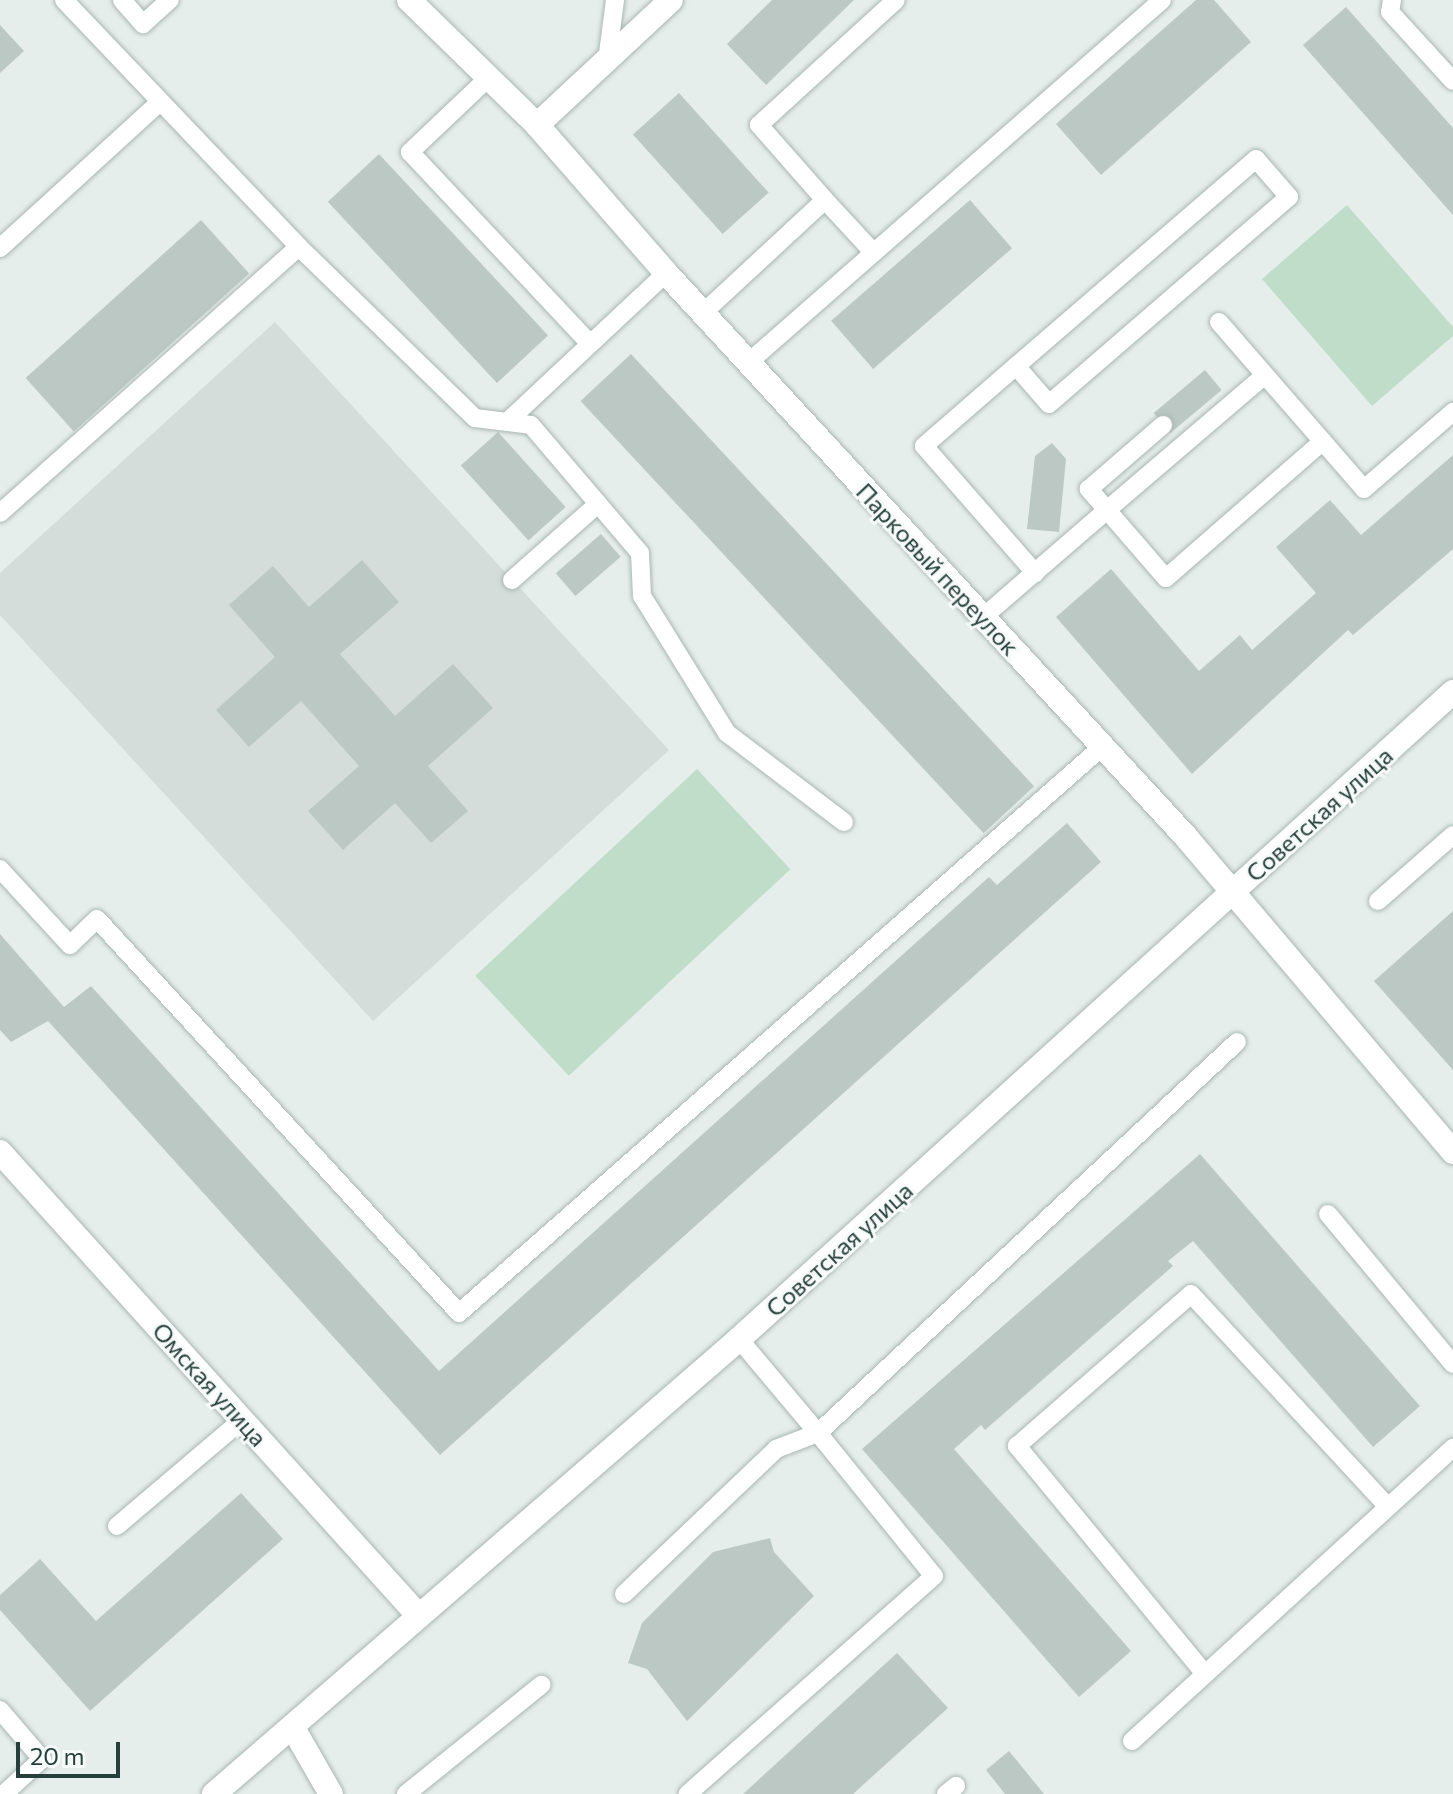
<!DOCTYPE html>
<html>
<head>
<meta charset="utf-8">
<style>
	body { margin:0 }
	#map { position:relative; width:1453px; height:1794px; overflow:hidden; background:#e6eeeb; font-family:Commissioner,sans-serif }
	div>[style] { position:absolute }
	.built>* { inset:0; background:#d4ddda }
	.green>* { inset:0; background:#c0ddca; transform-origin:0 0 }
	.building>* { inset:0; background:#bbc8c4; transform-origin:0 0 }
	.roads { filter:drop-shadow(0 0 2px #a9b6b2) drop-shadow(0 0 2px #a9b6b2) }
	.service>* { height:18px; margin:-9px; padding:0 9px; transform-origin:9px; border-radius:9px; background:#fff }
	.minor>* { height:24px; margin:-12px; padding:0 12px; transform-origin:12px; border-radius:12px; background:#fff }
	.tertiary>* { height:24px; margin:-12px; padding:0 12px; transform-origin:12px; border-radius:12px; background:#fff }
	span { translate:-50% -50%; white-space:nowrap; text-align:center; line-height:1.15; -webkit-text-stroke:6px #f6faf8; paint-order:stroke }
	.street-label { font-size:24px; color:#263f3a }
	.scale { position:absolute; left:16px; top:1742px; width:104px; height:36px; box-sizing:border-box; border:4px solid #263f3a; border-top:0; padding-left:10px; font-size:24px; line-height:28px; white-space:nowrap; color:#263f3a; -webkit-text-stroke:6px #f6faf8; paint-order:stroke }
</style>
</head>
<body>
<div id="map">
	<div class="built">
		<i style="clip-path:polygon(275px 322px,669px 750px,373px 1021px,0 615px,0 573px)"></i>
	</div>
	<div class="green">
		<i style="clip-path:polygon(1347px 205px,1453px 327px,1453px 336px,1372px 406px,1262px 279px)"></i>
		<i style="left:697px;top:769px;width:137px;height:303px;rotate:47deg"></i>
	</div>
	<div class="building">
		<i style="clip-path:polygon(772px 0,854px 0,766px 85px,727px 44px)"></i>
		<i style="clip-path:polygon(1196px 0,1214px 0,1251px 42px,1101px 175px,1056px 124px)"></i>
		<i style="clip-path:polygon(1346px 7px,1453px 128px,1453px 215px,1303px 45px)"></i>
		<i style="clip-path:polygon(0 25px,24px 51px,0 73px)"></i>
		<i style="left:679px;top:93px;width:134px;height:62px;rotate:48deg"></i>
		<i style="left:379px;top:154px;width:248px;height:70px;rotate:47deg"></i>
		<i style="left:970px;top:200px;width:64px;height:184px;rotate:49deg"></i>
		<i style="left:201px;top:220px;width:72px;height:236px;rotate:48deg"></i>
		<i style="left:631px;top:354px;width:591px;height:69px;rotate:47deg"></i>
		<i style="left:1205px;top:370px;width:26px;height:67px;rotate:50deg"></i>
		<i style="left:498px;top:432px;width:101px;height:50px;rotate:48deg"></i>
		<i style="clip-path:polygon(1052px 443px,1066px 459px,1059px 532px,1027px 529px,1035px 456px)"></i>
		<i style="clip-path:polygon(1453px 455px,1453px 549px,1353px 635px,1348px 630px,1192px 774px,1056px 617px,1111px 569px,1199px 671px,1240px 635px,1252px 650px,1316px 593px,1276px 547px,1330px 500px,1361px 535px)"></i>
		<i style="left:601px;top:534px;width:30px;height:60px;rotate:49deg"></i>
		<i style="clip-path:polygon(362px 560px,399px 602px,340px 654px,395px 716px,453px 664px,493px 708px,428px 766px,468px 811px,431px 843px,395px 803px,343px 850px,308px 811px,359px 766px,301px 701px,249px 747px,216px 710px,275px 657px,229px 605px,273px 566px,309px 607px)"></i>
		<i style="clip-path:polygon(1067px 823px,1101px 862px,440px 1455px,48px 1021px,11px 1042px,0 1030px,0 934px,64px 1007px,91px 986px,439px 1371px,989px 877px,997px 885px)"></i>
		<i style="clip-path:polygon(1453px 911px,1453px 1070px,1374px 981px)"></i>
		<i style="clip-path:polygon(1200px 1154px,1420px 1406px,1373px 1447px,1193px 1241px,1168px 1261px,1173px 1266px,985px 1430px,981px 1425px,954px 1449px,1131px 1651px,1079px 1697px,862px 1449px)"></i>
		<i style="clip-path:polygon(241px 1493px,283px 1539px,90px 1711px,0 1610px,0 1595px,40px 1559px,96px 1621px)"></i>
		<i style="clip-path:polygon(770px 1538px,774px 1552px,814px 1596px,687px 1721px,647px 1669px,628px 1663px,642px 1623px,713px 1552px)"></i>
		<i style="clip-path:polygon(897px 1653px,948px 1708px,853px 1794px,743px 1794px)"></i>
		<i style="clip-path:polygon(1009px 1751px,1044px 1794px,1005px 1794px,986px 1770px)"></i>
	</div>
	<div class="roads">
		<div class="service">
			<i style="left:64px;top:0;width:341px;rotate:46.4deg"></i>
			<i style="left:299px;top:247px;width:245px;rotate:44.2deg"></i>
			<i style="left:475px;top:418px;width:56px;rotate:7.1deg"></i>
			<i style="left:531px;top:425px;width:168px;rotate:49.6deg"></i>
			<i style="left:640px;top:553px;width:43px;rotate:87.3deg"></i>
			<i style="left:642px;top:596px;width:161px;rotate:58.2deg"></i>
			<i style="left:727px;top:733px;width:147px;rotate:37.3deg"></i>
			<i style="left:122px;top:0;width:32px;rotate:49deg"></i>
			<i style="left:143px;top:24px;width:36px;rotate:-42deg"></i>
			<i style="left:1392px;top:0;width:12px;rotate:99deg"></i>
			<i style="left:1390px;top:12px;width:93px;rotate:47.6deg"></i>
			<i style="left:607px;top:61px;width:62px;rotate:-82.5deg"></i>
			<i style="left:486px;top:80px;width:105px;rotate:136.5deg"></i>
			<i style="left:410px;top:152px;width:263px;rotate:46.8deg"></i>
			<i style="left:825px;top:200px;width:71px;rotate:47.3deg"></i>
			<i style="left:0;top:248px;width:217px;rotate:-42.4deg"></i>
			<i style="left:703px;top:313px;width:166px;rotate:-42.8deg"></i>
			<i style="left:825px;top:200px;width:100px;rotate:-131.3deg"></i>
			<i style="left:759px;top:125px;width:185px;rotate:-42.4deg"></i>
			<i style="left:1219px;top:322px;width:221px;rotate:49deg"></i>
			<i style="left:1364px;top:489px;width:118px;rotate:-40.9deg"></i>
			<i style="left:749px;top:362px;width:549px;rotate:-41.23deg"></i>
			<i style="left:1016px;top:366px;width:50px;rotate:49deg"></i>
			<i style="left:1049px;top:404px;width:317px;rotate:-40.8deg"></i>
			<i style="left:1289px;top:197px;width:50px;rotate:-131deg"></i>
			<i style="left:1256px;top:159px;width:317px;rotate:139.2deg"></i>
			<i style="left:1016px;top:366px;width:122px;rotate:139deg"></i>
			<i style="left:924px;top:446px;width:169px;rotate:48.8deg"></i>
			<i style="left:1265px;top:375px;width:208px;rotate:139.5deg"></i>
			<i style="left:1107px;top:510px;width:90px;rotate:49.1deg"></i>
			<i style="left:1166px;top:578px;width:208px;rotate:-41.1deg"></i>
			<i style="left:507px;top:422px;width:218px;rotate:-43.1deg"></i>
			<i style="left:0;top:513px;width:400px;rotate:-41.7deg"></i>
			<i style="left:512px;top:580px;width:115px;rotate:-41.5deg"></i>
			<i style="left:982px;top:618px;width:165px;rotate:-40.8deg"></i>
			<i style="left:1107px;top:510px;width:28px;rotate:-131deg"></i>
			<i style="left:1089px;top:489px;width:98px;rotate:-40.9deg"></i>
			<i style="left:0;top:869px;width:103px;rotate:47.4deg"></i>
			<i style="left:70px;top:945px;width:37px;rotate:-44deg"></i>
			<i style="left:97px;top:919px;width:535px;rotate:47.42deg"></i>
			<i style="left:459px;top:1313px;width:858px;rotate:-41.36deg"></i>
			<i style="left:1378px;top:901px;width:100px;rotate:-41.3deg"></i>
			<i style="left:1328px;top:1214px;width:195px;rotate:50.2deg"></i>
			<i style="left:739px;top:1339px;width:123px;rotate:50deg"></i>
			<i style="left:818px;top:1433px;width:573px;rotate:-43.02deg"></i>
			<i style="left:117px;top:1526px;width:164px;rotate:-40.3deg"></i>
			<i style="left:624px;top:1594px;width:210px;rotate:-43.6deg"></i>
			<i style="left:776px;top:1449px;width:45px;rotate:-20.9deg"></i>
			<i style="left:818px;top:1433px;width:184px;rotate:51deg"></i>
			<i style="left:934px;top:1576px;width:329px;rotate:138.5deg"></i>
			<i style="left:1205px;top:1674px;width:296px;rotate:-129.5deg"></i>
			<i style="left:1017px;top:1446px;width:231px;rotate:-41.1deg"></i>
			<i style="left:1191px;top:1294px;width:290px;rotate:47.2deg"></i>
			<i style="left:0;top:1710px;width:65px;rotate:49.4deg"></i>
			<i style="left:42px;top:1759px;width:52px;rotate:137.4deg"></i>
			<i style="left:1132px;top:1741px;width:435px;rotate:-42.4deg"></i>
			<i style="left:406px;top:1794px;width:174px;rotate:-38.9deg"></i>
			<i style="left:946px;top:1794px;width:13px;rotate:-39deg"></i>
		</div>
		<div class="minor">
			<i style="left:409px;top:0;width:179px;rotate:44.3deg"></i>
			<i style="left:537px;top:125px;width:196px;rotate:48.9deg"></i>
			<i style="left:666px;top:273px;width:767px;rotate:47.32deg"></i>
			<i style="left:1186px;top:837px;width:413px;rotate:49.7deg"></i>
			<i style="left:537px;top:125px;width:183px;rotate:-43deg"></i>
			<i style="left:0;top:1152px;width:625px;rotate:47.92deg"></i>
			<i style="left:293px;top:1728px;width:76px;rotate:60.1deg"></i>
		</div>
		<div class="tertiary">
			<i style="left:214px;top:1794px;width:695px;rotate:-40.91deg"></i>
			<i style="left:739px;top:1339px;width:964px;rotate:-42.18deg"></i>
		</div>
	</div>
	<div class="street-label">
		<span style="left:938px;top:569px;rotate:47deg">Парковый переулок</span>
		<span style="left:1319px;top:814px;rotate:-42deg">Советская улица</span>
		<span style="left:839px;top:1249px;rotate:-42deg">Советская улица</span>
		<span style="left:210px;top:1384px;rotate:48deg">Омская улица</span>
	</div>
	<div class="scale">20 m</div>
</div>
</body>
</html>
